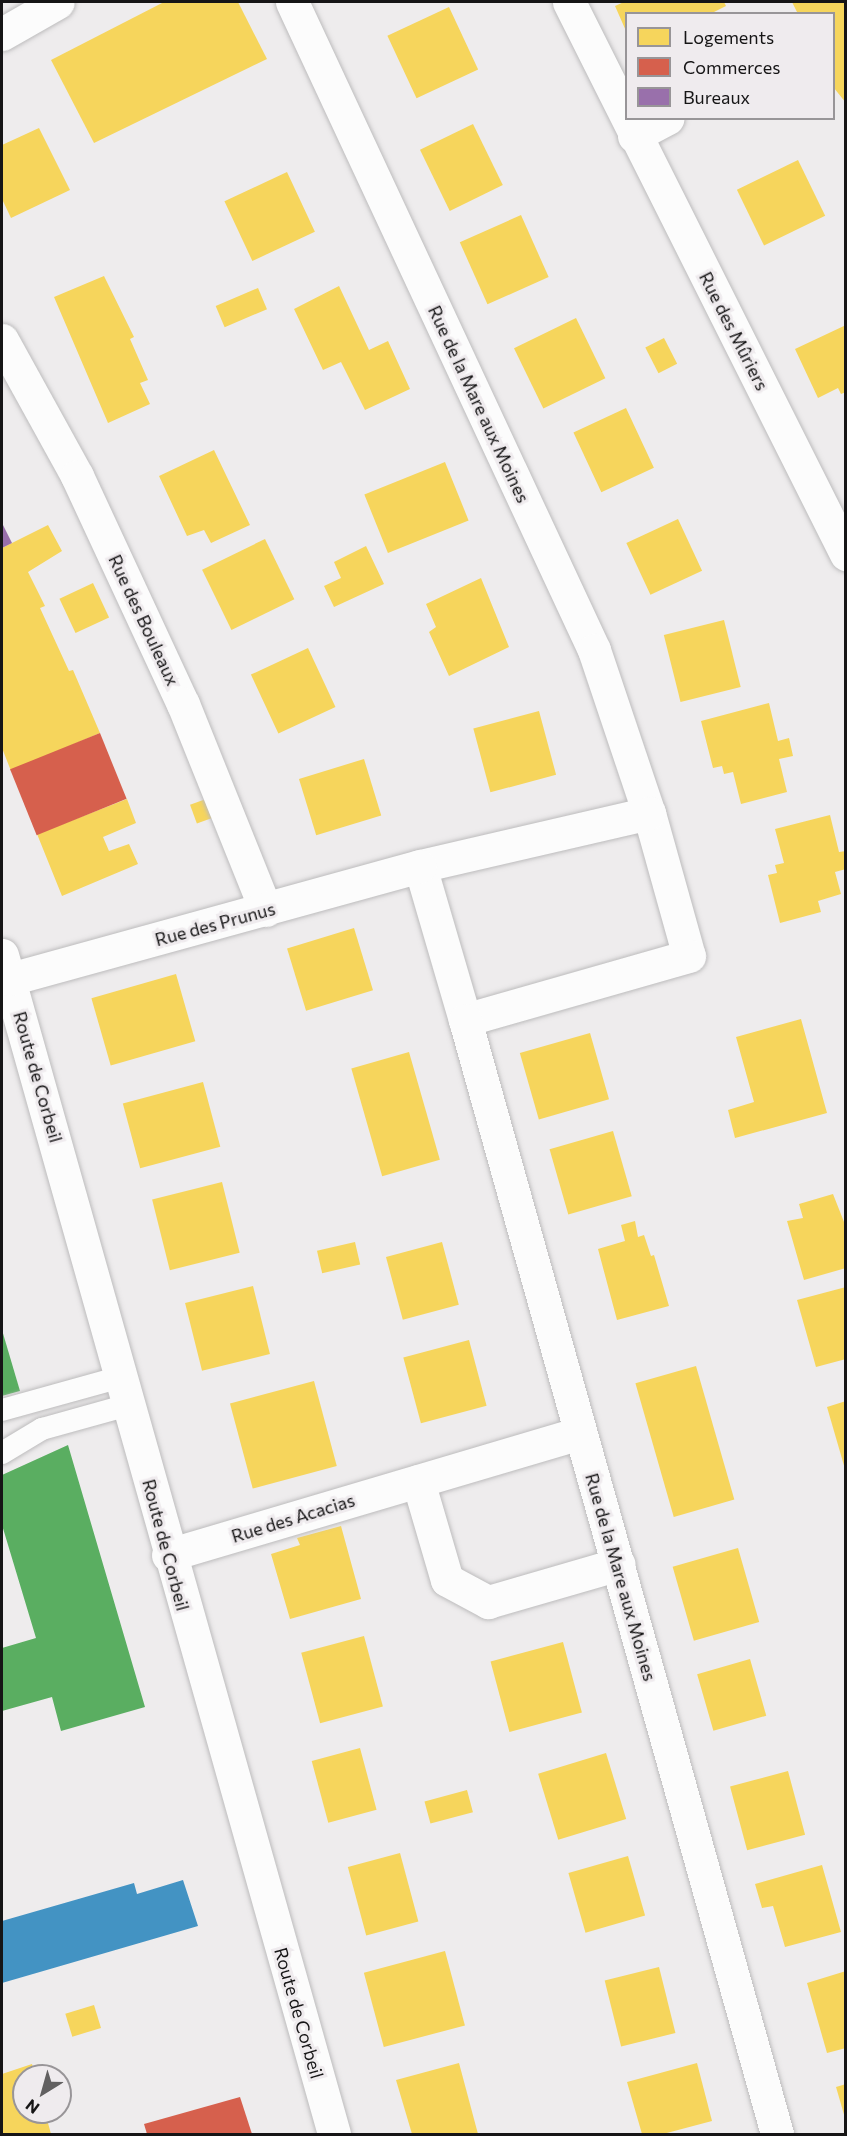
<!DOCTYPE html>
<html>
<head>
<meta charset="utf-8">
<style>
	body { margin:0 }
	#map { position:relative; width:847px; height:2136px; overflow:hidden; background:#eeeced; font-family:Commissioner,sans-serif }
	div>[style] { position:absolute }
	.homes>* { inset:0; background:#f6d55c; transform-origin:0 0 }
	.shops>* { inset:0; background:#d6604d; transform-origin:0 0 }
	.offices>* { inset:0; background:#9970ab }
	.schools>* { inset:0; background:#4393c3 }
	.public>* { inset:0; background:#5aae61 }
	.roads { filter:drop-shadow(0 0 2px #bdbcbd) drop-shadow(0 0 2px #bdbcbd) }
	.lane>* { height:22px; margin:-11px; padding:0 11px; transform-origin:11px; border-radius:11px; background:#fcfcfc }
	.street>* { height:33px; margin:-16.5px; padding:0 16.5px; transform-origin:16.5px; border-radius:16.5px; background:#fcfcfc }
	span { translate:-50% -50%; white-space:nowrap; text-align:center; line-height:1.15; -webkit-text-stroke:6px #efebee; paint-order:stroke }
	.street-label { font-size:18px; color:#161516 }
	.frame { position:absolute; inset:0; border:3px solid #161516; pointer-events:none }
	.legend { position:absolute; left:625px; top:12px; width:210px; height:108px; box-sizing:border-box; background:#efebee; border:2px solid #989598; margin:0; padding:8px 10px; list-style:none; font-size:18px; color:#161516 }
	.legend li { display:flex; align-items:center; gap:12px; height:30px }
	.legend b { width:30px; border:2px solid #989598 }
	.north { position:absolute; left:12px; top:2064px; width:60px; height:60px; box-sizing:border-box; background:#efebee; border:2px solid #989598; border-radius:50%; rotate:217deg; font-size:16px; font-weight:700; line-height:24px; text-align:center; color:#161516 }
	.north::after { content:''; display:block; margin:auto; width:21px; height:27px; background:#626061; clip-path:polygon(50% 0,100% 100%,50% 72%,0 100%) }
</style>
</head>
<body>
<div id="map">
	<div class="homes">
		<i style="clip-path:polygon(164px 2px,238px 2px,267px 59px,94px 143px,51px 60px)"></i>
		<i style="clip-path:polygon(624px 2px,724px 2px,726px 6px,710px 14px,626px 14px,626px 31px,615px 6px)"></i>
		<i style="clip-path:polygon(792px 2px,846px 2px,846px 103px,834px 88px,834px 14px,798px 14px)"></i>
		<i style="left:449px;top:7px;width:69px;height:68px;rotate:65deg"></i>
		<i style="left:473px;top:124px;width:68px;height:59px;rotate:64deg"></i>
		<i style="clip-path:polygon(39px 128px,70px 190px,11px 218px,2px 199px,2px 145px)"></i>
		<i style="left:798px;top:160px;width:62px;height:68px;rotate:64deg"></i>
		<i style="left:287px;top:172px;width:66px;height:69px;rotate:65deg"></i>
		<i style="left:521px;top:215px;width:68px;height:67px;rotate:66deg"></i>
		<i style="clip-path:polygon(104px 276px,134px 337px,130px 339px,148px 380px,140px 383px,150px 404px,108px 423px,54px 297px)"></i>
		<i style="clip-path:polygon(339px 286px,369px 350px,388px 341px,410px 389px,365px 410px,341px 362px,323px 370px,294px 309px)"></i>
		<i style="left:258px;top:288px;width:23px;height:46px;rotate:67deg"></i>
		<i style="left:576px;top:318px;width:67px;height:69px;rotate:64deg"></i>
		<i style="clip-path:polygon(846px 325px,846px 392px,841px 394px,838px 388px,818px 398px,795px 349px)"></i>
		<i style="left:664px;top:338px;width:29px;height:21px;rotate:63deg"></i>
		<i style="left:626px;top:408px;width:66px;height:58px;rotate:65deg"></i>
		<i style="clip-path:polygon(214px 450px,250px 525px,211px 543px,204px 530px,187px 536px,159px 476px)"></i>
		<i style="left:445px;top:462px;width:63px;height:87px;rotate:68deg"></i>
		<i style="left:678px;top:519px;width:57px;height:57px;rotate:65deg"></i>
		<i style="clip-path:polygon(48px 525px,62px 551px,28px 572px,45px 606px,40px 608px,69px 671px,73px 670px,100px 733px,11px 771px,2px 748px,2px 548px)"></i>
		<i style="left:265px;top:539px;width:67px;height:70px;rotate:64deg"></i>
		<i style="clip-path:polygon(366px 546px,384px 584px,334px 607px,324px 586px,341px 578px,334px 562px)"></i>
		<i style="clip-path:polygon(481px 578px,509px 647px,449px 676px,429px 632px,436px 627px,426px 604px)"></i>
		<i style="left:93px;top:583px;width:38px;height:37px;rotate:65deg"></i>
		<i style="left:724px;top:620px;width:69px;height:62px;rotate:76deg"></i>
		<i style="left:308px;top:648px;width:65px;height:63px;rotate:65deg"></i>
		<i style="clip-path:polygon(769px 703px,778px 741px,789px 738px,793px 756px,779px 759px,787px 792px,741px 804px,733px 772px,724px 774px,722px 766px,713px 768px,701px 721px)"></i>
		<i style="left:539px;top:711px;width:66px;height:68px;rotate:75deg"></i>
		<i style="left:364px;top:759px;width:59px;height:68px;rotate:73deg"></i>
		<i style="clip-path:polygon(127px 799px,136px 823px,103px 837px,109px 851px,129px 844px,138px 864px,62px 896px,37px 834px)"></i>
		<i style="left:206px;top:799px;width:20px;height:17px;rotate:70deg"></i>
		<i style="clip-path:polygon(830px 815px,839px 852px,846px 851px,846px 869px,835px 872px,841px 894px,818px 901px,821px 912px,780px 923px,768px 875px,777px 873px,775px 865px,784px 863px,775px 829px)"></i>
		<i style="left:354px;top:928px;width:65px;height:70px;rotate:73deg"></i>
		<i style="left:176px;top:974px;width:70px;height:88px;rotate:74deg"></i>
		<i style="clip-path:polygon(801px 1019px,827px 1113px,735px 1138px,728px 1110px,754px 1102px,736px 1037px)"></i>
		<i style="left:590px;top:1033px;width:69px;height:73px;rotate:74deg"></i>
		<i style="left:409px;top:1052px;width:112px;height:60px;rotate:74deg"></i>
		<i style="left:203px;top:1082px;width:67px;height:83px;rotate:75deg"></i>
		<i style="left:613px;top:1131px;width:68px;height:66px;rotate:74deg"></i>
		<i style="left:222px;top:1182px;width:73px;height:72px;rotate:76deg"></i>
		<i style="clip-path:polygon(833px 1194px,846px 1227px,846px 1268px,804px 1280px,787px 1221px,803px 1218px,799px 1204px)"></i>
		<i style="clip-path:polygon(635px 1221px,638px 1237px,644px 1235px,651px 1256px,654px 1255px,669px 1306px,617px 1320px,598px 1249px,625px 1241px,621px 1225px)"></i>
		<i style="left:355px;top:1242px;width:23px;height:39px;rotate:77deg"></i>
		<i style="left:442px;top:1242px;width:65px;height:58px;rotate:75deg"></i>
		<i style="left:253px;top:1286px;width:70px;height:70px;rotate:76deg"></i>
		<i style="clip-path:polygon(846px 1287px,846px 1359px,816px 1367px,797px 1300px)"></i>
		<i style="left:469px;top:1340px;width:68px;height:68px;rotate:75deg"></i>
		<i style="left:696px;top:1366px;width:139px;height:63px;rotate:74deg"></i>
		<i style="left:314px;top:1381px;width:88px;height:87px;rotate:75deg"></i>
		<i style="clip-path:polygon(846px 1401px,846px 1469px,845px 1469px,827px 1407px)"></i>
		<i style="clip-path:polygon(341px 1526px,361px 1599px,290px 1619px,271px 1554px,300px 1545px,297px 1538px)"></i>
		<i style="left:738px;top:1548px;width:77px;height:68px;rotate:74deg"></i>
		<i style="left:364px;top:1636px;width:73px;height:65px;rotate:75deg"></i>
		<i style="left:563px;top:1642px;width:73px;height:75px;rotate:75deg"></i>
		<i style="left:750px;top:1659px;width:59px;height:55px;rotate:74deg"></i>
		<i style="left:360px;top:1748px;width:64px;height:50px;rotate:75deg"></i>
		<i style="left:606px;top:1753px;width:69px;height:71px;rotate:73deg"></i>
		<i style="left:788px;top:1771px;width:66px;height:60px;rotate:75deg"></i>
		<i style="left:467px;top:1790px;width:23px;height:44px;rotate:75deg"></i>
		<i style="left:400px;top:1853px;width:71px;height:54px;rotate:75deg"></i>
		<i style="left:628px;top:1856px;width:62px;height:62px;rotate:74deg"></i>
		<i style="clip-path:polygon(822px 1865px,841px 1932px,785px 1947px,773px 1906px,762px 1908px,755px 1884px)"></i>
		<i style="left:445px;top:1951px;width:77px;height:84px;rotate:75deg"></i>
		<i style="left:659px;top:1967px;width:68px;height:56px;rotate:76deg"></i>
		<i style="clip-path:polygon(846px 1971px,846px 2048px,827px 2053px,807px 1983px)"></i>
		<i style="left:94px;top:2005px;width:24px;height:30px;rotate:73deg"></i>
		<i style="clip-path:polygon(459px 2063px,478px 2134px,412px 2134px,396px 2080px)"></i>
		<i style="clip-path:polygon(697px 2063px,712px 2121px,663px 2134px,642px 2134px,627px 2082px)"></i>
		<i style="clip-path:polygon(32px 2064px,35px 2076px,24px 2076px,24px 2112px,45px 2112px,51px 2134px,2px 2134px,2px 2074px)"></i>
		<i style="clip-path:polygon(846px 2084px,846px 2118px,845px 2118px,836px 2087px)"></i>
	</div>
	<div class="shops">
		<i style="left:100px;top:733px;width:71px;height:97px;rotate:68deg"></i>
		<i style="clip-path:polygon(240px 2097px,252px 2134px,147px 2134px,144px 2124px)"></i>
	</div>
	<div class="offices">
		<i style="clip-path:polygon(2px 523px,12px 543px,2px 548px)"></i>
	</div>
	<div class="schools">
		<i style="clip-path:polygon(183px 1880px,198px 1926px,2px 1983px,2px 1921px,134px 1883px,137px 1894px)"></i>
	</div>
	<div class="public">
		<i style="clip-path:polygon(2px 1330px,20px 1391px,2px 1396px)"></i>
		<i style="clip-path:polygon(68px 1445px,145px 1707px,61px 1731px,52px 1697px,2px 1711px,2px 1648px,36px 1638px,2px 1525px,2px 1475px)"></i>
	</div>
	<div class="roads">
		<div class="lane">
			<i style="left:2px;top:1410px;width:123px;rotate:-15.5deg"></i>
			<i style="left:2px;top:1453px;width:47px;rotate:-31deg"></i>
			<i style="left:42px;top:1429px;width:89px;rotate:-15.6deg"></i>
		</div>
		<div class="street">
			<i style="left:292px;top:2px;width:715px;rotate:65.01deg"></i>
			<i style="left:594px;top:650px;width:172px;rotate:71.4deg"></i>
			<i style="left:649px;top:813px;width:148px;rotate:74.4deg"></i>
			<i style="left:689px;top:956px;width:233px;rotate:164.1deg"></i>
			<i style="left:465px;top:1020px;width:160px;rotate:-106.3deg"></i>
			<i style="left:420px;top:866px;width:235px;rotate:-13deg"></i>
			<i style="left:569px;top:2px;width:618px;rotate:63.35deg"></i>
			<i style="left:2px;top:34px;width:64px;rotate:-29.7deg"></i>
			<i style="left:634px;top:136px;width:38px;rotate:-28deg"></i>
			<i style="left:2px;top:340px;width:155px;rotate:61.1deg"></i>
			<i style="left:77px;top:476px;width:251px;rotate:65.1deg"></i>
			<i style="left:183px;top:704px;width:222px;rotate:68.1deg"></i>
			<i style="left:2px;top:955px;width:1225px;rotate:74.27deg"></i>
			<i style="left:10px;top:979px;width:425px;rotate:-15.4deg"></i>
			<i style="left:465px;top:1020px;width:1157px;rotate:74.35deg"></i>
			<i style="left:418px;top:1481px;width:103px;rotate:73.7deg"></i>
			<i style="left:447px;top:1580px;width:47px;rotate:28.2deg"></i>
			<i style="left:488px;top:1602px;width:136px;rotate:-16.2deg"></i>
			<i style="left:168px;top:1555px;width:430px;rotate:-16.5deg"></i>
		</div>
	</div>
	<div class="street-label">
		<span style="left:734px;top:331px;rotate:63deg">Rue des Mûriers</span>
		<span style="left:479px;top:404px;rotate:65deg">Rue de la Mare aux Moines</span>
		<span style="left:144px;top:620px;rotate:65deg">Rue des Bouleaux</span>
		<span style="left:215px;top:924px;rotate:-15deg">Rue des Prunus</span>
		<span style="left:38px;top:1077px;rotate:74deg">Route de Corbeil</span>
		<span style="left:293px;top:1518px;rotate:-17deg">Rue des Acacias</span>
		<span style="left:166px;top:1545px;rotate:75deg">Route de Corbeil</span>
		<span style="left:621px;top:1577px;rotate:74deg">Rue de la Mare aux Moines</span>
		<span style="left:299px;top:2013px;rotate:74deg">Route de Corbeil</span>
	</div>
	<div class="frame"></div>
	<ul class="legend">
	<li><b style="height:16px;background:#f6d55c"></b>Logements</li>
	<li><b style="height:16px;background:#d6604d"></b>Commerces</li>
	<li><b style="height:16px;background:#9970ab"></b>Bureaux</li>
	</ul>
	<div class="north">N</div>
</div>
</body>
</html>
